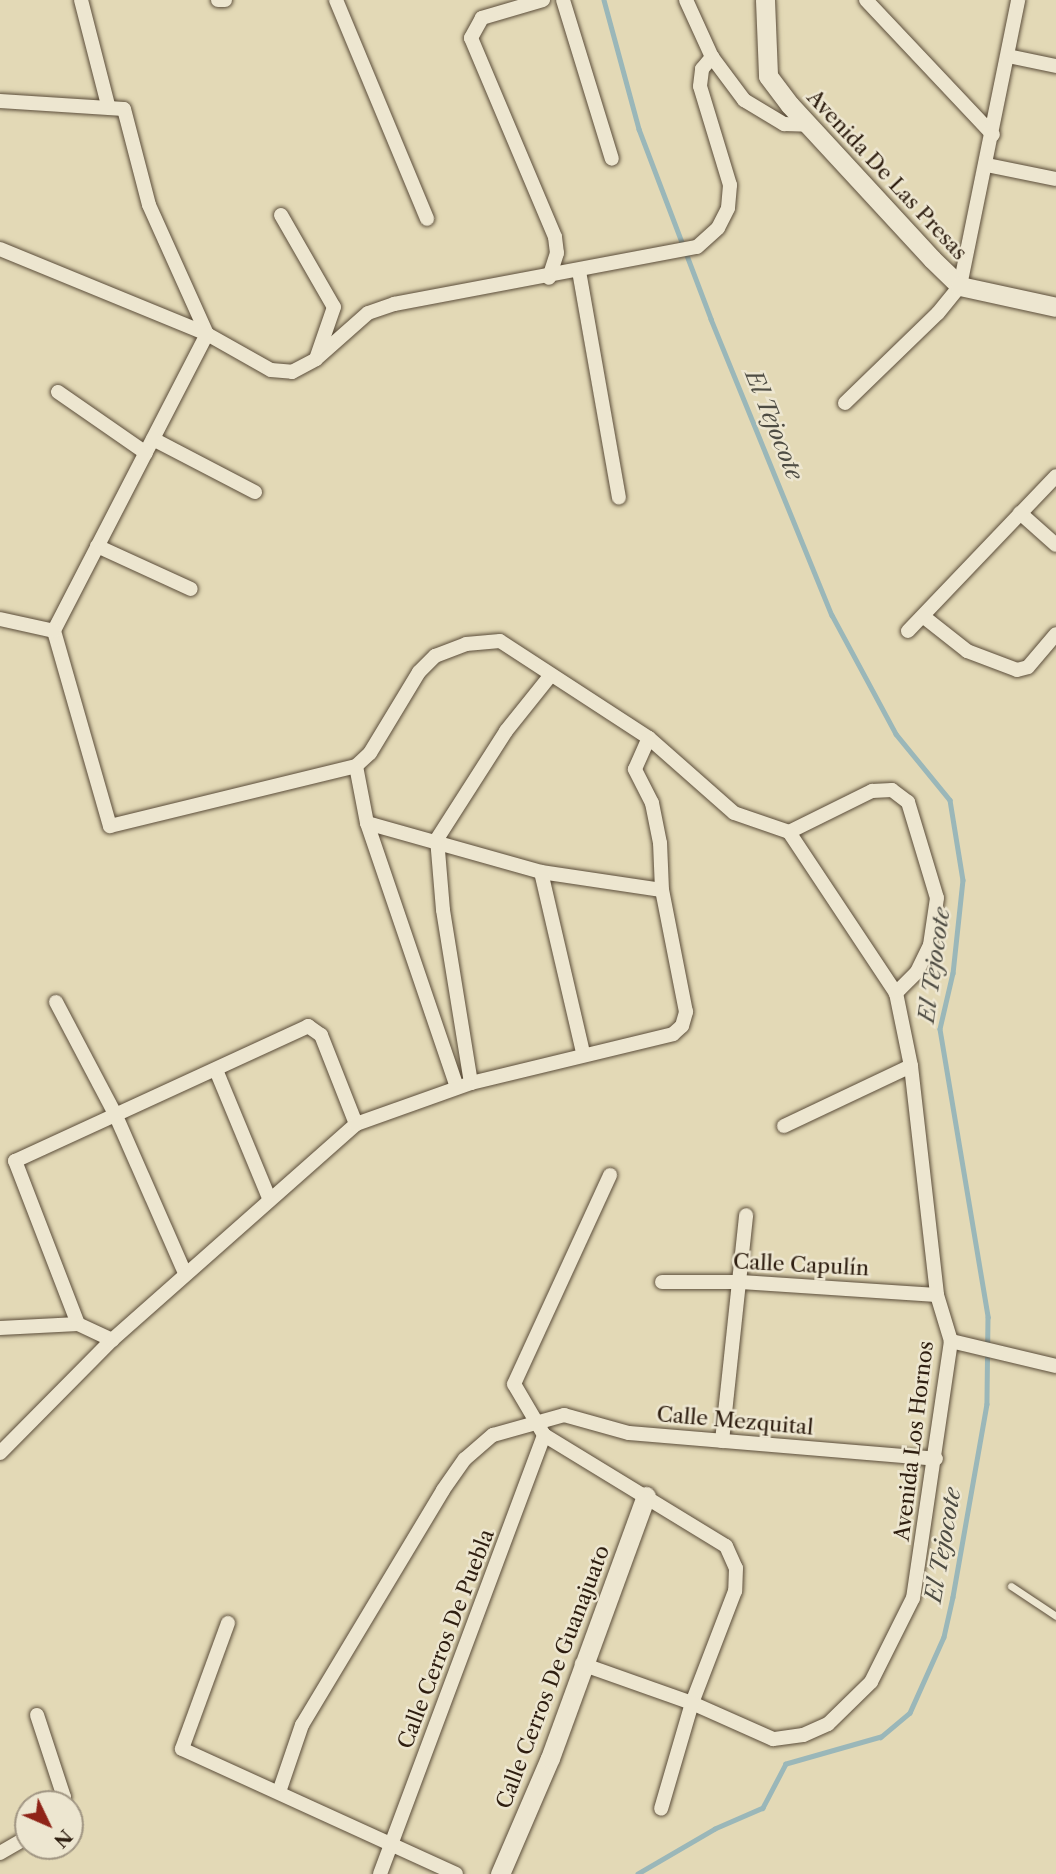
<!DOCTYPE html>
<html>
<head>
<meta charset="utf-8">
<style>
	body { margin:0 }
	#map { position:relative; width:1056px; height:1874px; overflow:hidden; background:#e3d9b6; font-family:"Libre Caslon Text",serif }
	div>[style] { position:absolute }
	.stream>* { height:4.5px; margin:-2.25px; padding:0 2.25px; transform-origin:2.25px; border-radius:2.25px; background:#9ab7b9 }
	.roads { filter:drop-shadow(0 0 2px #5b4d3a) drop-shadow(0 0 2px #5b4d3a) }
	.lane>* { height:7px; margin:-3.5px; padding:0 3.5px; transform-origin:3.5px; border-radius:3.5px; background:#ede6d0 }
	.street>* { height:14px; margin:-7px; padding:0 7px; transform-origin:7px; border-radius:7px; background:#ede6d0 }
	.secondary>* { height:19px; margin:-9.5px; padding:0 9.5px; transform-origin:9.5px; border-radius:9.5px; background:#ede6d0 }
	span { translate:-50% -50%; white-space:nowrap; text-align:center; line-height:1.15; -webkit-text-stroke:5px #ede6d0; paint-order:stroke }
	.street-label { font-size:21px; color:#2e1e10 }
	.water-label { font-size:23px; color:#4e4c43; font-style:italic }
	.north { position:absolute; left:14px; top:1790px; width:70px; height:70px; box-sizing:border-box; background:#ede6d0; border:2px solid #a19683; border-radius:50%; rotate:134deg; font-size:19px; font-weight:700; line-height:28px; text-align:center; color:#2e1e10 }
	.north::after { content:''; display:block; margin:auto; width:24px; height:32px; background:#8f2418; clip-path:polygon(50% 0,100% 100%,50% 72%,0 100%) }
</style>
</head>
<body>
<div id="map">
	<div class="stream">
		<i style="left:604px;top:0;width:134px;rotate:74.8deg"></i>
		<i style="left:639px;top:129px;width:203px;rotate:69.2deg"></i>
		<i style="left:711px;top:319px;width:320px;rotate:67.8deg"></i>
		<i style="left:832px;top:615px;width:135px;rotate:61.7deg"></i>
		<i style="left:896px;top:734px;width:85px;rotate:50.7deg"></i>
		<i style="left:950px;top:800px;width:81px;rotate:80.8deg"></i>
		<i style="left:963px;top:880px;width:94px;rotate:96.1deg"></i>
		<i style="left:953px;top:973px;width:57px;rotate:103.1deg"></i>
		<i style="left:940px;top:1029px;width:292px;rotate:80.5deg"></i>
		<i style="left:988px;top:1317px;width:87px;rotate:90.7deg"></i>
		<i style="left:987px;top:1404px;width:196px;rotate:100deg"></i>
		<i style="left:953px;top:1597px;width:41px;rotate:102.7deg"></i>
		<i style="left:944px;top:1637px;width:83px;rotate:114.1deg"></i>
		<i style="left:910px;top:1713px;width:38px;rotate:140deg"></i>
		<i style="left:881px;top:1737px;width:99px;rotate:164.1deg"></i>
		<i style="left:786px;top:1764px;width:50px;rotate:117.6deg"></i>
		<i style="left:763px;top:1808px;width:52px;rotate:156.4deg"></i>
		<i style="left:715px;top:1829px;width:89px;rotate:149.7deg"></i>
	</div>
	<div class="roads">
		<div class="lane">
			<i style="left:1011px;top:1586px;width:54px;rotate:33.7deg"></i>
		</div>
		<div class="street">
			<i style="left:81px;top:0;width:108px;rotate:75.6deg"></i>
			<i style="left:218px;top:0;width:7px"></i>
			<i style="left:336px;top:0;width:237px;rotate:67.4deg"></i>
			<i style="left:543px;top:0;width:64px;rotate:163.6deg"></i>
			<i style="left:482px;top:18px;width:23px;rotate:119deg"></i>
			<i style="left:471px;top:38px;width:216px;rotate:67.1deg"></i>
			<i style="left:555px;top:237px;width:16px;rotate:83deg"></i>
			<i style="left:557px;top:253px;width:26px;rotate:108deg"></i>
			<i style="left:563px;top:0;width:166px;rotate:72.9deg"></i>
			<i style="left:686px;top:0;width:63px;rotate:65.5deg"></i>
			<i style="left:712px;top:57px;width:54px;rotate:53.3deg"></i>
			<i style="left:744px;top:100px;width:47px;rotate:31deg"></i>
			<i style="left:784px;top:124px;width:25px;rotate:2deg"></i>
			<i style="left:866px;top:0;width:185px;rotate:46.7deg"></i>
			<i style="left:1008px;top:56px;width:49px;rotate:11.8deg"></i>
			<i style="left:0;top:101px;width:124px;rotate:3.7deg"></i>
			<i style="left:124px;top:109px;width:99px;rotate:75.4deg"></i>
			<i style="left:149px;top:205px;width:141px;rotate:65.8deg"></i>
			<i style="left:987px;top:165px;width:70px;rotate:11.5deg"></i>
			<i style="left:281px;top:215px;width:106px;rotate:60.1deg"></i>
			<i style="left:334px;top:307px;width:55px;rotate:109.1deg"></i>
			<i style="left:0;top:249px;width:224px;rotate:22.3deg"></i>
			<i style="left:207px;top:334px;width:73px;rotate:29.4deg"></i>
			<i style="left:271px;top:370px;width:21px;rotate:5deg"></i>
			<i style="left:292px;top:372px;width:27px;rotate:-28deg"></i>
			<i style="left:316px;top:359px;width:69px;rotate:-41.5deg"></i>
			<i style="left:368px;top:313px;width:28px;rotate:-19deg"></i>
			<i style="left:394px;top:304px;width:308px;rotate:-10.7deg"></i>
			<i style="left:697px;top:247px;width:28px;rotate:-42deg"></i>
			<i style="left:718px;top:228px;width:22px;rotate:-63deg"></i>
			<i style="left:728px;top:208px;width:23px;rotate:-85deg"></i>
			<i style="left:730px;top:185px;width:103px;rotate:-106.9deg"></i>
			<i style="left:700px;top:86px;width:17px;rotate:-83deg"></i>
			<i style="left:702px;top:69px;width:16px;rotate:-50deg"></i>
			<i style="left:579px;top:271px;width:230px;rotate:80deg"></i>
			<i style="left:207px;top:334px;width:334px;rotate:117.3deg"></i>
			<i style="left:54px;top:631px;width:203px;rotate:74deg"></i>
			<i style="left:110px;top:826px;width:253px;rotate:-13.7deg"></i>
			<i style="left:356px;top:766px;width:19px;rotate:-43deg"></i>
			<i style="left:370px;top:753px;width:95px;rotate:-58.8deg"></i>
			<i style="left:419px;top:672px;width:23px;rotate:-45deg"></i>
			<i style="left:435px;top:656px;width:33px;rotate:-21deg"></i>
			<i style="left:466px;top:644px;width:34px;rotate:-5deg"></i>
			<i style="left:500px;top:641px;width:178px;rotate:33.1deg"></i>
			<i style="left:649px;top:738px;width:113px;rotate:41.4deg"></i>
			<i style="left:734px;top:813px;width:58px;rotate:19.1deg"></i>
			<i style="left:789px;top:832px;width:193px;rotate:56.4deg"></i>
			<i style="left:896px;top:993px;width:75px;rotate:78.4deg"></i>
			<i style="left:911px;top:1066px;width:230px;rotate:83.5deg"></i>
			<i style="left:937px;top:1295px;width:48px;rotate:73.1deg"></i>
			<i style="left:951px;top:1341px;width:260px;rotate:98.4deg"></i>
			<i style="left:913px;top:1598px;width:94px;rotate:116.6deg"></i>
			<i style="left:871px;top:1682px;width:60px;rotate:135.7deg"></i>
			<i style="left:828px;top:1724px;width:27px;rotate:156deg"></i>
			<i style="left:803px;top:1735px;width:30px;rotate:172deg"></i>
			<i style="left:773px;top:1739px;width:89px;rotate:-156deg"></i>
			<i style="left:692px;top:1703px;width:117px;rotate:-160.5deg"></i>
			<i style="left:58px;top:392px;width:107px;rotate:34.7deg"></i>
			<i style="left:845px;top:403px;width:129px;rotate:-44.1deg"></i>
			<i style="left:938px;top:313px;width:35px;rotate:-51deg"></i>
			<i style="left:960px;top:286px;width:292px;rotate:-78.5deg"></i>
			<i style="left:153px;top:439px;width:115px;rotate:27.5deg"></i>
			<i style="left:1020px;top:513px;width:48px;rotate:41.6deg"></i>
			<i style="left:97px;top:546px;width:103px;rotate:24.6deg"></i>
			<i style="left:924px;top:617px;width:55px;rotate:38.3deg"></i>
			<i style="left:967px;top:651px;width:53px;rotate:20.8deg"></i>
			<i style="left:1017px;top:670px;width:11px;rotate:-15deg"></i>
			<i style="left:1028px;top:667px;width:43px;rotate:-49.7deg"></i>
			<i style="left:0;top:619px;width:55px;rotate:12.5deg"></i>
			<i style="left:908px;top:631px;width:214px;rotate:-46.3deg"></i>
			<i style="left:356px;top:766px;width:58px;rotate:79.1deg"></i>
			<i style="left:367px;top:823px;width:279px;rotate:71.2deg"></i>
			<i style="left:367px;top:823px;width:181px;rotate:15.7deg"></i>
			<i style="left:541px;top:872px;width:122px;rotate:8.5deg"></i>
			<i style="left:789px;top:832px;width:93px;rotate:-26.3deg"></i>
			<i style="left:872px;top:791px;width:20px;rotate:-3deg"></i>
			<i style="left:892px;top:790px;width:20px;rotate:37deg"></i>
			<i style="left:908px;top:802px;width:100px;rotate:73.2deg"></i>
			<i style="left:937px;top:898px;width:48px;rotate:98.5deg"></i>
			<i style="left:930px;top:945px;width:30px;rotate:116deg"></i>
			<i style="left:917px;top:972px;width:30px;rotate:135deg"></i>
			<i style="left:541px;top:872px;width:186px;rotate:76.9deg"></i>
			<i style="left:56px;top:1002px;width:129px;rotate:62.2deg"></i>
			<i style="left:116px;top:1116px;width:171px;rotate:66.3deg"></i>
			<i style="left:216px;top:1070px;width:139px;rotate:67.5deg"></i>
			<i style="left:471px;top:1083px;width:175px;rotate:-99.2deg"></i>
			<i style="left:443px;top:910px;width:71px;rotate:-94.8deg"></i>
			<i style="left:437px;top:839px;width:128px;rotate:-57.4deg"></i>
			<i style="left:506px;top:731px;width:70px;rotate:-51.3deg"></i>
			<i style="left:784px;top:1126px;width:140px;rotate:-25.3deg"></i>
			<i style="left:662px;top:1282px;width:79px"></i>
			<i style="left:741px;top:1282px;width:196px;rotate:3.8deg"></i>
			<i style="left:78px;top:1324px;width:175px;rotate:-111.1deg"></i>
			<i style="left:15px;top:1161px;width:323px;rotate:-24.7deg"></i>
			<i style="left:308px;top:1026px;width:16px;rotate:35deg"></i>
			<i style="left:321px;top:1035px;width:96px;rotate:68.5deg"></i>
			<i style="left:0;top:1328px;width:78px;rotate:-2.9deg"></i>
			<i style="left:78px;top:1324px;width:38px;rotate:25deg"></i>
			<i style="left:951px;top:1341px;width:108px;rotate:13.4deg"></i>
			<i style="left:544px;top:1435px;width:213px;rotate:31.4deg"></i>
			<i style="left:726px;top:1546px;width:24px;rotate:66deg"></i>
			<i style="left:736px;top:1568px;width:23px;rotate:92deg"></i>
			<i style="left:735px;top:1591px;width:120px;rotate:111deg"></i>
			<i style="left:692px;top:1703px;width:110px;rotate:106.3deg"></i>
			<i style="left:722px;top:1441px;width:227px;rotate:-83.9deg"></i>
			<i style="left:0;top:1453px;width:159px;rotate:-45.3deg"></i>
			<i style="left:112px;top:1340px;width:326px;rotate:-41.5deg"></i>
			<i style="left:356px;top:1124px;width:122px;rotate:-19.6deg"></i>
			<i style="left:471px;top:1083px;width:208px;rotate:-13.6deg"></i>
			<i style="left:673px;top:1034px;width:12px;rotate:-42deg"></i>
			<i style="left:682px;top:1026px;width:15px;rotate:-74deg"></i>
			<i style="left:686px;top:1012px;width:124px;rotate:-101.1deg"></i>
			<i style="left:662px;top:890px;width:47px;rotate:-92.4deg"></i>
			<i style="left:660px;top:843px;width:41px;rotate:-101.3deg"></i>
			<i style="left:652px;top:803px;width:38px;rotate:-117deg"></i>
			<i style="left:635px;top:769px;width:34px;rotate:-66deg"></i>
			<i style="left:228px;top:1623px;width:134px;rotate:110.1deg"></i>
			<i style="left:182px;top:1749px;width:301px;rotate:24.5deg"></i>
			<i style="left:37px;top:1715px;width:86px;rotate:71.8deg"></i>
			<i style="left:64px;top:1797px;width:7px;rotate:106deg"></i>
			<i style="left:279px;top:1792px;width:71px;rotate:-71.1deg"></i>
			<i style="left:302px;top:1725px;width:274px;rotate:-59deg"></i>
			<i style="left:443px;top:1490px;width:38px;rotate:-55deg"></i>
			<i style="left:465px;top:1459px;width:37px;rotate:-41deg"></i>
			<i style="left:493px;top:1435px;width:74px;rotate:-15.7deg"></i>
			<i style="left:564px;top:1415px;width:67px;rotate:15.5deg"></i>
			<i style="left:629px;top:1433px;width:308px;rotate:4.8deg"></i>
			<i style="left:0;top:1853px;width:32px;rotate:-30deg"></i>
			<i style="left:380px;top:1874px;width:469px;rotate:-69.5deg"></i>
			<i style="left:544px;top:1435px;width:59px;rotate:-120.5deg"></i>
			<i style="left:514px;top:1384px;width:230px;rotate:-65.3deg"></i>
		</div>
		<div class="secondary">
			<i style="left:765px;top:0;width:76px;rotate:87.7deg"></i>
			<i style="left:768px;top:76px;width:36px;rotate:53deg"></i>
			<i style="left:790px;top:105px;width:209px;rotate:47.3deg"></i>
			<i style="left:932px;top:259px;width:39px;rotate:44deg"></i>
			<i style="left:960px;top:286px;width:98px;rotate:12.3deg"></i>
			<i style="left:500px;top:1874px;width:126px;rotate:-66.7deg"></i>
			<i style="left:550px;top:1758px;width:279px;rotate:-69.9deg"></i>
		</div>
	</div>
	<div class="street-label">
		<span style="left:887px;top:175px;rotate:47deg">Avenida De Las Presas</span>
		<span style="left:801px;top:1265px;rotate:3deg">Calle Capulín</span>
		<span style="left:735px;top:1421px;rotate:5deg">Calle Mezquital</span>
		<span style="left:914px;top:1441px;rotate:-83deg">Avenida Los Hornos</span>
		<span style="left:446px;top:1639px;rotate:-69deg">Calle Cerros De Puebla</span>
		<span style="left:553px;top:1677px;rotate:-69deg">Calle Cerros De Guanajuato</span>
	</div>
	<div class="water-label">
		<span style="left:774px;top:425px;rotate:68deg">El Tejocote</span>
		<span style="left:934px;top:965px;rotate:-82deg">El Tejocote</span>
		<span style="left:943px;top:1545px;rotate:-80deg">El Tejocote</span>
	</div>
	<div class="north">N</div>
</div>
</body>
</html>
